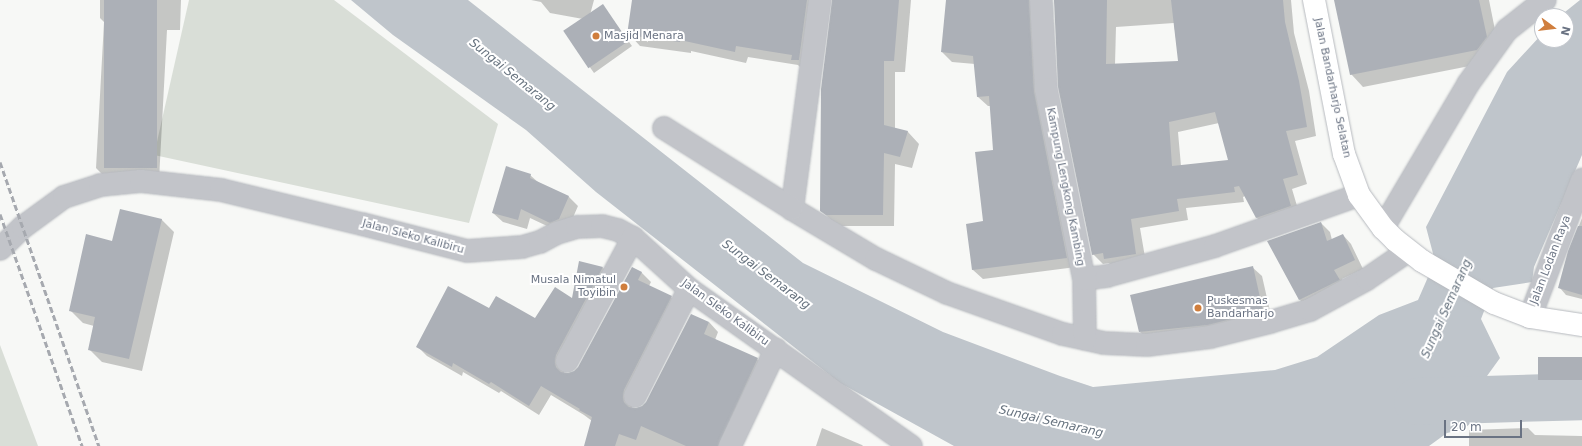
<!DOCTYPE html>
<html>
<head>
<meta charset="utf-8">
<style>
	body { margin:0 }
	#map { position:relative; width:1582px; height:446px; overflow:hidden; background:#f7f8f6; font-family:"DejaVu Sans",sans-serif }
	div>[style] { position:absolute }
	.green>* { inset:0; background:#d9ded7 }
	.water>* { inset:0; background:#bfc5cb }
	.shadow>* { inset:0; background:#0003 }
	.river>* { height:47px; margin:-23.5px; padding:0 23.5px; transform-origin:23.5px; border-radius:23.5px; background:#bfc5cb }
	.building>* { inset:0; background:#acb0b7; transform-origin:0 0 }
	.roads { filter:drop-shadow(0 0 1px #b7babf) drop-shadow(0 0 1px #b7babf) }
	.street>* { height:22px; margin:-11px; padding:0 11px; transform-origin:11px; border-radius:11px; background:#c2c4c9 }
	.secondary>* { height:22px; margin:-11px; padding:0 11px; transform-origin:11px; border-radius:11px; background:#fff }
	.rail>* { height:3px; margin-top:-1.5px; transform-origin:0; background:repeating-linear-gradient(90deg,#a6a9af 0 6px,transparent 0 9px) }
	.dots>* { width:11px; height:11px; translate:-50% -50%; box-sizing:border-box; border:2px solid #fff; border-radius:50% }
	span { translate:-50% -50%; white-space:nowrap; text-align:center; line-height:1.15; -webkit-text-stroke:4px #fff; paint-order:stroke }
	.poi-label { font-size:11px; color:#6a7383 }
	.left { translate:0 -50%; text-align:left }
	.right { translate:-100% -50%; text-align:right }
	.street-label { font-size:11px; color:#6a7383 }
	.water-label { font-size:12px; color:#67737f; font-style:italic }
	.north { position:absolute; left:1534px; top:8px; width:40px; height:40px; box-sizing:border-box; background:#fff; border:1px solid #c3c7cd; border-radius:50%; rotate:105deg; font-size:11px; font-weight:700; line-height:16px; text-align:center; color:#6a7383 }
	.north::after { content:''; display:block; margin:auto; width:14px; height:18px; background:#d07e3d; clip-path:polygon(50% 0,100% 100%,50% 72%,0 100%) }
	.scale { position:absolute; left:1444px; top:420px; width:78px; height:18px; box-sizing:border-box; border:2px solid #6a7383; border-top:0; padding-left:5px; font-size:12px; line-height:14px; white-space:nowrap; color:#6a7383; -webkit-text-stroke:3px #fff; paint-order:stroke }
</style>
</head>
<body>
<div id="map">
	<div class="green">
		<i style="clip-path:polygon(189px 0,334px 0,498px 124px,469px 223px,154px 155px)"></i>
		<i style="clip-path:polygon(0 345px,38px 446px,0 446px)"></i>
	</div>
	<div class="water">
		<i style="clip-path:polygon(351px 0,468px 0,803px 263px,943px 332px,1060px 376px,1093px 387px,1275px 370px,1317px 357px,1379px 315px,1418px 300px,1435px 261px,1426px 227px,1507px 72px,1542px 34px,1542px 40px,1566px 40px,1566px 16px,1560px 16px,1580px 0,1582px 0,1582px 155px,1534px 267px,1532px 282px,1493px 288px,1481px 319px,1500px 358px,1487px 376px,1474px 420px,1464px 429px,1447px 433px,1429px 446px,954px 446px,840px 383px,596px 192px,526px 130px,393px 35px)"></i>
	</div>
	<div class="shadow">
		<i style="clip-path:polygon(100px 0,181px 0,180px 30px,167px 30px,159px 180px,107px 179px,96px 168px,104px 22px,100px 18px)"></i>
		<i style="clip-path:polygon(531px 0,594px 0,590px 15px,603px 6px,632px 46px,594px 73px,565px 32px,583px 19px,550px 13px,541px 2px)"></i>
		<i style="clip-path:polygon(633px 0,826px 0,804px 71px,798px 65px,748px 57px,746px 63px,691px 51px,691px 53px,640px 46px,629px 34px)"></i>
		<i style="clip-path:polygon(833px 0,911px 0,905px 72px,895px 72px,895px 129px,908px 132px,919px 144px,912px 168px,895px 164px,894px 226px,838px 226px,820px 210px)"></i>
		<i style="clip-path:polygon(948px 0,1043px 0,1076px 267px,983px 279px,973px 270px,984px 222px,994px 151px,991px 106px,988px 106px,978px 97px,975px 64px,952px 62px,942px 52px)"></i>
		<i style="clip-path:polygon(evenodd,1054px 0,1291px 0,1294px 33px,1309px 91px,1316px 136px,1295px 141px,1307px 184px,1292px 189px,1300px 216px,1266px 227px,1257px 218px,1245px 196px,1243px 197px,1244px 202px,1186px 208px,1188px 220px,1140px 228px,1146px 263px,1114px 269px,1109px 263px,1103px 264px,1093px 254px,1054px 0,1174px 23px,1179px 62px,1115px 65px,1116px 27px,1174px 23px,1054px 0,1219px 123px,1229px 161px,1181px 166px,1178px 132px,1219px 123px)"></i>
		<i style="clip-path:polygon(1335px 0,1489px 0,1499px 50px,1490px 62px,1363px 87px,1351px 74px)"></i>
		<i style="clip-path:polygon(530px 175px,539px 183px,569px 197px,578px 206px,568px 229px,560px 232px,530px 218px,527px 229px,503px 222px,493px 213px)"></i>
		<i style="clip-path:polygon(1582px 218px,1582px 299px,1566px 295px,1560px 288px,1569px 251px)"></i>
		<i style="clip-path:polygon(161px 219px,174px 232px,142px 371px,102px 362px,89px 349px,94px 326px,83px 323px,70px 310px)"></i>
		<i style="clip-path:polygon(1321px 223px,1330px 232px,1332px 240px,1343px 235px,1351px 244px,1363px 269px,1342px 279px,1348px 289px,1308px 308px,1300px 300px,1269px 241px)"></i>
		<i style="clip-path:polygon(580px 263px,603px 268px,613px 277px,565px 366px,564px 374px,574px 372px,579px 367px,641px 272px,651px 282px,649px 286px,671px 297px,681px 307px,633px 400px,632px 409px,643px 407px,709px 322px,718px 332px,715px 340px,757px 359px,767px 369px,730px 446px,585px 446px,592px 421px,584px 415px,551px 395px,539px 415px,501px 391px,499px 393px,463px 372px,462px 376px,427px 356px,417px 346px,489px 309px,535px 320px,573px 299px)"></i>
		<i style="clip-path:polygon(1252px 267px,1262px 276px,1272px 320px,1149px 341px,1140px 332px)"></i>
		<i style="clip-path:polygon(1582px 358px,1582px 386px,1546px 387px,1539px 379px)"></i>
		<i style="clip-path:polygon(822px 428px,862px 445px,863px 446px,816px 446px)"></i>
		<i style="clip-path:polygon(1528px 428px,1535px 435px,1582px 436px,1582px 446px,1469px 446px,1469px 430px)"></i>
	</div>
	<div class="river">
		<i style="left:1417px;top:401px;width:165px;rotate:-1.7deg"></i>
	</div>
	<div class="building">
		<i style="left:104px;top:0;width:53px;height:168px"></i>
		<i style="clip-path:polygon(632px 0,807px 0,799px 60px,791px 60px,792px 55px,736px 46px,735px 52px,680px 40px,680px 42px,627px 35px)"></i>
		<i style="clip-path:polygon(832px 0,899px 0,894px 61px,884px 61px,884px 125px,908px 131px,900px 157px,884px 153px,883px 215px,826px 215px,820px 211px,821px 89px)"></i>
		<i style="clip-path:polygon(946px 0,1029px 0,1034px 91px,1067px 258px,972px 270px,966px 224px,983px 221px,975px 152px,993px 150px,989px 96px,977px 97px,973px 56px,941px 52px)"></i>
		<i style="clip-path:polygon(evenodd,1054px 0,1107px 0,1106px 64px,1178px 61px,1171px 0,1283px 0,1285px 22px,1299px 81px,1307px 127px,1286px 131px,1298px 175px,1283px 179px,1291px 206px,1256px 218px,1239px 186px,1234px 187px,1235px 192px,1177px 199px,1179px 211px,1131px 219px,1136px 254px,1104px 259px,1103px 253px,1092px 255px,1058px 87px,1054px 0,1215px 112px,1228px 160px,1172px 166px,1169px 122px,1215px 112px)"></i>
		<i style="clip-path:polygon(1334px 0,1479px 0,1487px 37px,1477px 50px,1350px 75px)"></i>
		<i style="left:603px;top:4px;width:45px;height:48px;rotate:56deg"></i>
		<i style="clip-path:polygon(506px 166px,531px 174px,530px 178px,569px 196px,559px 219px,550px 223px,521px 209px,518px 220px,492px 213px)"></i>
		<i style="clip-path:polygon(120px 209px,162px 219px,129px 359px,88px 350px,95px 317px,69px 311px,86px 234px,112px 241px)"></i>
		<i style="clip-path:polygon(1321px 222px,1327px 241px,1343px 234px,1355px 260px,1334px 270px,1340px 280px,1299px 300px,1267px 241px)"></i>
		<i style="clip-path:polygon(1578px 226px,1582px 226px,1582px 295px,1558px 288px,1568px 251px)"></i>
		<i style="clip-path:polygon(579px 261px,603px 267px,556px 355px,555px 362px,556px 367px,561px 372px,568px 373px,574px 371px,578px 367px,632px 267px,642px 272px,638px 280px,672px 296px,624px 390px,623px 397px,624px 402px,629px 407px,636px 408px,642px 406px,646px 402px,691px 314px,709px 322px,704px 334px,758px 358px,718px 446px,686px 446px,641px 426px,636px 440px,619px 434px,615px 446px,584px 446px,592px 417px,579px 410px,580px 409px,541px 386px,529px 406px,491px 382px,489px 384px,453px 363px,452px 367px,416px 347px,448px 286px,489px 308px,496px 296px,535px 318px,555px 287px,572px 298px)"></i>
		<i style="clip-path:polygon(1253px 266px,1263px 311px,1208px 325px,1139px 332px,1130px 295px)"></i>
		<i style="left:1538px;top:357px;width:44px;height:23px"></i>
	</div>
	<div class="roads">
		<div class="street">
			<i style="left:820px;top:0;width:211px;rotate:97.6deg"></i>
			<i style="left:792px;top:209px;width:98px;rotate:30.8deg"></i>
			<i style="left:876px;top:259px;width:79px;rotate:25.6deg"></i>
			<i style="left:947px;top:293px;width:123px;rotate:19.5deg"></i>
			<i style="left:1063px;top:334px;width:42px;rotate:12.4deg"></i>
			<i style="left:1104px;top:343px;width:43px;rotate:2.7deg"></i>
			<i style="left:1147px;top:345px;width:64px;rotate:-7.2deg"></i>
			<i style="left:1210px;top:337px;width:62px;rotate:-14deg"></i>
			<i style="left:1270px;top:322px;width:42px;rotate:-16.7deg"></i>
			<i style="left:1310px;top:310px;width:65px;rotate:-28.5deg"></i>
			<i style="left:1367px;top:279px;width:50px;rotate:-34.3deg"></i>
			<i style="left:1041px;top:0;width:89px;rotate:86.8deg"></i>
			<i style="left:1046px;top:89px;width:194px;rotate:78.7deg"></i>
			<i style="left:1084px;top:279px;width:60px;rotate:89deg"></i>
			<i style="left:664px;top:128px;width:151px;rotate:32.3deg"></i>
			<i style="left:1383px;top:228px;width:167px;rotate:-59.4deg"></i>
			<i style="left:1468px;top:84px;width:67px;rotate:-54.2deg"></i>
			<i style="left:1507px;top:30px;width:48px;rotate:-38.3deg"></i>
			<i style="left:0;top:249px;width:32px;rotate:-44deg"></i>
			<i style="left:23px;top:227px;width:51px;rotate:-36.2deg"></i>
			<i style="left:64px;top:197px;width:38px;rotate:-18deg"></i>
			<i style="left:100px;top:185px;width:41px;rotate:-5.6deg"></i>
			<i style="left:141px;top:181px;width:81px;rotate:6.4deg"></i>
			<i style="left:221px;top:190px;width:145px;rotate:13.6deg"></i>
			<i style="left:362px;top:224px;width:108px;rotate:14.4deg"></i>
			<i style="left:467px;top:251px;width:55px;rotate:-4.2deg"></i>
			<i style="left:522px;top:247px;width:19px;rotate:-16deg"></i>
			<i style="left:540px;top:242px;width:19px;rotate:-28deg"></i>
			<i style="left:557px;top:233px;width:21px;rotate:-17deg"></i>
			<i style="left:577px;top:227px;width:25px;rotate:-2deg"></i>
			<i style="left:602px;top:226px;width:16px;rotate:14deg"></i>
			<i style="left:618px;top:230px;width:17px;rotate:28deg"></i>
			<i style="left:633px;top:238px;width:76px;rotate:42.3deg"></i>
			<i style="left:689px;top:289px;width:272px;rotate:35.3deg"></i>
			<i style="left:1084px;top:279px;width:23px;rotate:-7deg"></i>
			<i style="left:1107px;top:276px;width:112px;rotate:-15.5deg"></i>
			<i style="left:1215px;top:246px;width:153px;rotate:-19.5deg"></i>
			<i style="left:1530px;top:317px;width:147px;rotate:-69.2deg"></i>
			<i style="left:567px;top:361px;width:140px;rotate:-61.8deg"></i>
			<i style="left:635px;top:396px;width:120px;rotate:-63.2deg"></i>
			<i style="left:730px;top:446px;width:107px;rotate:-64.6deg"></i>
		</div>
		<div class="secondary">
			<i style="left:1314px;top:0;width:157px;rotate:79deg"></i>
			<i style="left:1344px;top:154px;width:44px;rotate:69.9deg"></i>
			<i style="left:1359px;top:195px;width:41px;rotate:54deg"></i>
			<i style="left:1383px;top:228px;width:17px;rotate:45deg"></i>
			<i style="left:1395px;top:240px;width:34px;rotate:38deg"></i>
			<i style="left:1422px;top:261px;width:83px;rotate:30.3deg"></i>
			<i style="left:1494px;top:303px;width:39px;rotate:21deg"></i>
			<i style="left:1530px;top:317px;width:53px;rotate:8.7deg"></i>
		</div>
	</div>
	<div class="rail">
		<i style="left:0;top:162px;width:301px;rotate:70.8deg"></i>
		<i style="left:0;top:214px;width:246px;rotate:70.5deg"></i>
	</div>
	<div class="dots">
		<i style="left:596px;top:36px;background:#d07e3d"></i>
		<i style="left:624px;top:287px;background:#d07e3d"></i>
		<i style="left:1198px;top:308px;background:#d07e3d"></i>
	</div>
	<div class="poi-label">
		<span class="left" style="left:604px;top:36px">Masjid Menara</span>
		<span class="right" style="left:616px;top:287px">Musala Nimatul<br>Toyibin</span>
		<span class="left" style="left:1207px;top:308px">Puskesmas<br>Bandarharjo</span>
	</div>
	<div class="street-label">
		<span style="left:1332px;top:88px;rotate:78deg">Jalan Bandarharjo Selatan</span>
		<span style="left:1065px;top:187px;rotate:79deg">Kampung Lengkong Kambing</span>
		<span style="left:413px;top:237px;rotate:15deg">Jalan Sleko Kalibiru</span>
		<span style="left:1551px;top:260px;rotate:-69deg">Jalan Lodan Raya</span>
		<span style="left:725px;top:313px;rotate:36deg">Jalan Sleko Kalibiru</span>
	</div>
	<div class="water-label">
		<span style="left:512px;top:75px;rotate:39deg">Sungai Semarang</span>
		<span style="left:766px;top:275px;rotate:37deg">Sungai Semarang</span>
		<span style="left:1447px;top:309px;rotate:-66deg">Sungai Semarang</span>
		<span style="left:1051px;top:422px;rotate:13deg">Sungai Semarang</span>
	</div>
	<div class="north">N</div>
	<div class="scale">20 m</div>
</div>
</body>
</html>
